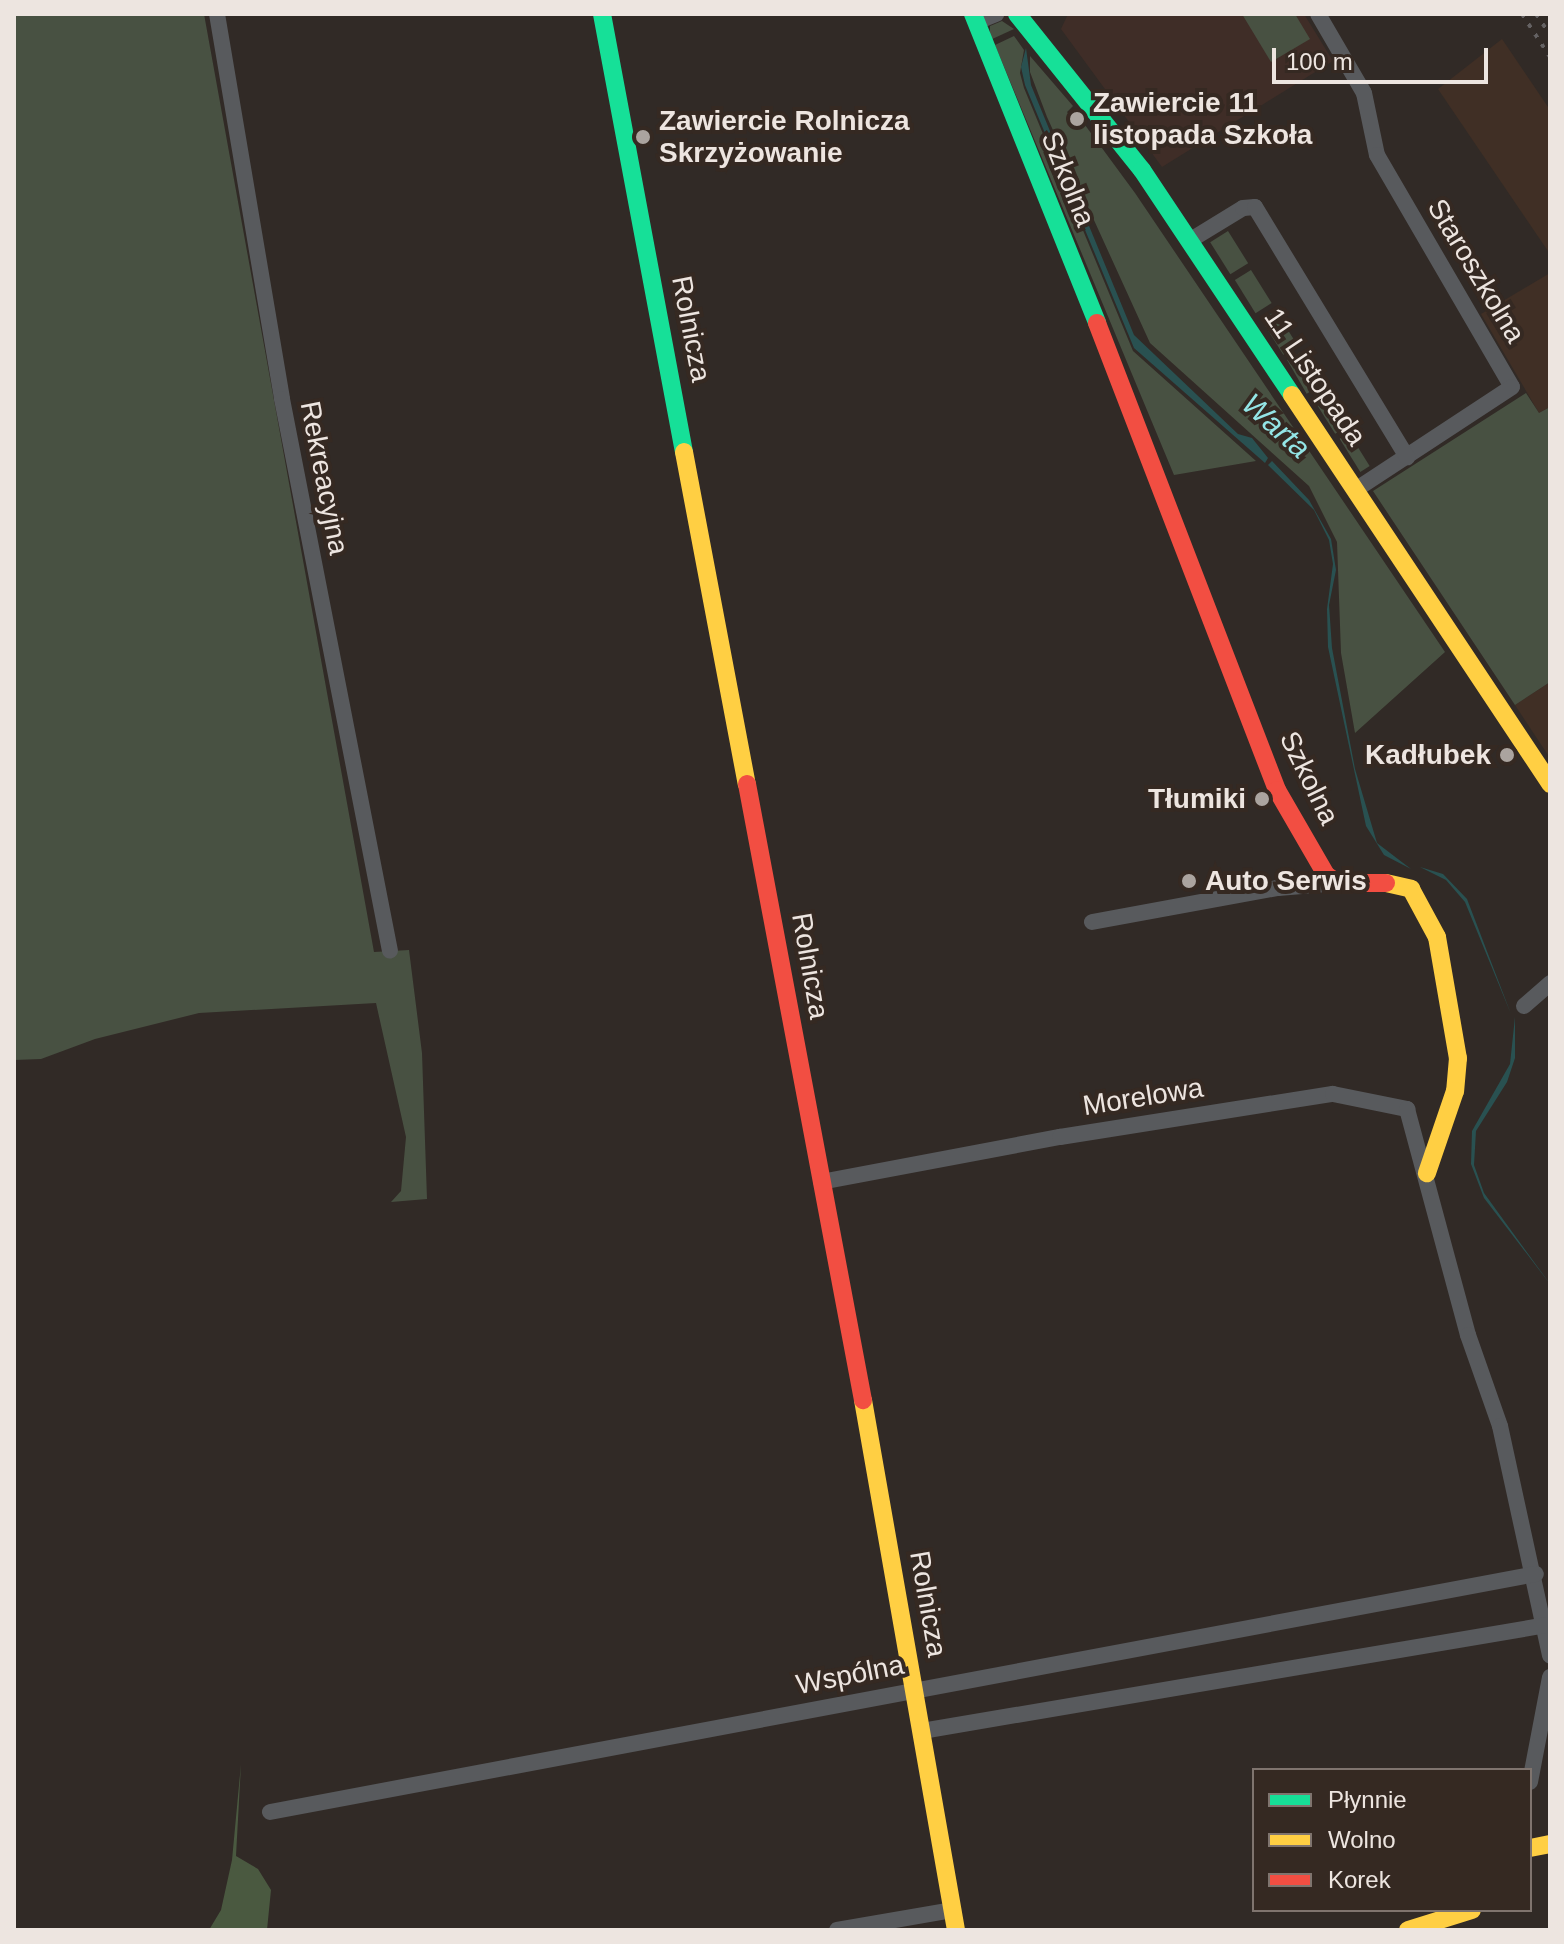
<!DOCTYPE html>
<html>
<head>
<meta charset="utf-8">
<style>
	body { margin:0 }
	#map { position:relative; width:1564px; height:1944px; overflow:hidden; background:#312a26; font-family:Arial,sans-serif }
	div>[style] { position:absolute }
	.built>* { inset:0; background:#402f25 }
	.education>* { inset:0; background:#3f2d27 }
	.green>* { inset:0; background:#485142; transform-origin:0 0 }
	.forest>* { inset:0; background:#4a5940 }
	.water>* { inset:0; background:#295151 }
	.street>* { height:16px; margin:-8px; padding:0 8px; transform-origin:8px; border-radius:8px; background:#585a5d }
	.fast>* { height:18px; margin:-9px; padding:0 9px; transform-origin:9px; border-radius:9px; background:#16e098 }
	.slow>* { height:18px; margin:-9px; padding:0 9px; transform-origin:9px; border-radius:9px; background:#ffcf43 }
	.jam>* { height:18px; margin:-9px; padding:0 9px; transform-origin:9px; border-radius:9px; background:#f24e42 }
	.rail>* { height:4px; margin-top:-2px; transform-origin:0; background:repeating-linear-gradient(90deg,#646162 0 4px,transparent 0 12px) }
	.dots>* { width:22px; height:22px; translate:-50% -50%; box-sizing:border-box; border:4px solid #352922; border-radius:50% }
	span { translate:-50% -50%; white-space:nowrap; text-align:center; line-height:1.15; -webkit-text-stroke:8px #352922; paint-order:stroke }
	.poi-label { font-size:28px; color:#ede5e0; font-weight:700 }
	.left { translate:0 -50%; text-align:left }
	.right { translate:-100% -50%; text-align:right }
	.street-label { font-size:28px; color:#ede5e0 }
	.water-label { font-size:30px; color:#94e5e6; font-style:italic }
	.frame { position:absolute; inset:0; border:16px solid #ede5e0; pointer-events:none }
	.legend { position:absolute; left:1252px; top:1768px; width:280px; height:144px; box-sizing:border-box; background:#352922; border:2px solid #7f746e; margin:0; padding:10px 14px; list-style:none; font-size:24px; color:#ede5e0 }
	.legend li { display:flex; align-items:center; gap:16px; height:40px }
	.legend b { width:40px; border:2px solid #7f746e }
	.scale { position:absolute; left:1272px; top:48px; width:216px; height:36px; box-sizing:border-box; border:4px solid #ede5e0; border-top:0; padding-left:10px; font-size:24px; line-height:28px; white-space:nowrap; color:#ede5e0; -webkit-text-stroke:6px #352922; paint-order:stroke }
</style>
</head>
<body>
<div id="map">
	<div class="built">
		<i style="clip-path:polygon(1502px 39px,1550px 110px,1550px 254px,1438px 89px)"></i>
		<i style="clip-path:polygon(1550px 273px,1550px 407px,1539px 413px,1481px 314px)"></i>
		<i style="clip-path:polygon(1550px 682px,1550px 758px,1515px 705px)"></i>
	</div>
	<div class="education">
		<i style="clip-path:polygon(1068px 14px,1304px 14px,1333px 61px,1162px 167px,1061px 29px)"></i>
	</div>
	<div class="green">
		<i style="clip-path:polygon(14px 14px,204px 14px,374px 952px,409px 950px,422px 1053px,427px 1199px,391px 1202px,401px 1191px,406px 1137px,376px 1003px,199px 1013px,95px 1039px,41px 1059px,14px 1060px)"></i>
		<i style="clip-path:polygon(1242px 14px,1295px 14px,1310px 39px,1271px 62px)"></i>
		<i style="clip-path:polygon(1002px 21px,1014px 29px,990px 40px,990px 26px)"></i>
		<i style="clip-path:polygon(1014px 36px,1024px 50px,1020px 73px,1024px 88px,1133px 351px,1256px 461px,1174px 475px,995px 45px)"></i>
		<i style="clip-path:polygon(1030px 56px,1073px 106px,1067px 112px,1080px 128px,1085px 125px,1135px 193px,1445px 652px,1355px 733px,1341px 653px,1337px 542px,1309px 486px,1150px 343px,1047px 117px,1030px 72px)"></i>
		<i style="left:1228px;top:231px;width:38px;height:21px;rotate:58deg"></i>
		<i style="left:1251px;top:270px;width:39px;height:19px;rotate:58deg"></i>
		<i style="left:1276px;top:311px;width:41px;height:17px;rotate:58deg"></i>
		<i style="left:1301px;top:352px;width:39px;height:16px;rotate:60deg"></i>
		<i style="left:1325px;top:393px;width:40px;height:13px;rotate:58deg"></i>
		<i style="clip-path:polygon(1526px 393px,1539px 413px,1550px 407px,1550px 682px,1515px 705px,1373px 491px)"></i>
		<i style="left:1349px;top:433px;width:39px;height:11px;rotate:58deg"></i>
	</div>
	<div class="forest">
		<i style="clip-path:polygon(241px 1764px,236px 1856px,258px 1869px,271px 1890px,267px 1930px,209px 1930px,221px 1910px,232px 1860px)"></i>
	</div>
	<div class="water">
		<i style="clip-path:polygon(1026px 48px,1031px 85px,1134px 335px,1238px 434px,1252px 438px,1268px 458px,1265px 463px,1134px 348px,1025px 85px,1021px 67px)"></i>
		<i style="clip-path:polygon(1272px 461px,1309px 500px,1331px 539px,1336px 570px,1329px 605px,1332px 648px,1355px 769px,1377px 843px,1411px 869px,1384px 855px,1366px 826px,1328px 647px,1327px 609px,1333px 564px,1329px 540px,1314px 510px,1268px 465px)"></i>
		<i style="clip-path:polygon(1420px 867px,1443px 874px,1467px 899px,1511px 1014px,1465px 902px,1446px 880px)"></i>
		<i style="clip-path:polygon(1515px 1017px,1515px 1058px,1507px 1082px,1476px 1131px,1474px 1165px,1484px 1193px,1550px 1284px,1484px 1198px,1471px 1164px,1472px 1131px,1510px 1064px)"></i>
	</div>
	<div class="street">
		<i style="left:217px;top:14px;width:390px;rotate:80.4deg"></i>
		<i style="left:282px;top:399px;width:562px;rotate:78.93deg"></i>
		<i style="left:1318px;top:14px;width:91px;rotate:59.8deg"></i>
		<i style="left:1364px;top:93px;width:63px;rotate:78.2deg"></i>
		<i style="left:1377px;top:155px;width:268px;rotate:59.8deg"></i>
		<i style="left:1512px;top:387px;width:186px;rotate:146.7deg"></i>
		<i style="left:976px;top:22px;width:22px;rotate:-22deg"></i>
		<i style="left:1189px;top:241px;width:63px;rotate:-31.4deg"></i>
		<i style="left:1243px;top:208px;width:12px;rotate:-5deg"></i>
		<i style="left:1255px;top:207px;width:293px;rotate:58.7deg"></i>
		<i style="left:1092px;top:922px;width:189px;rotate:-10.4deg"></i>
		<i style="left:1278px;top:888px;width:60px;rotate:-4.8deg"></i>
		<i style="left:1524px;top:1006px;width:35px;rotate:-41deg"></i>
		<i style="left:821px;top:1182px;width:243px;rotate:-10.7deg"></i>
		<i style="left:1060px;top:1137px;width:276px;rotate:-9deg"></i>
		<i style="left:1333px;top:1094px;width:76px;rotate:11.5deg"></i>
		<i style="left:1407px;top:1109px;width:234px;rotate:74.9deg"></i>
		<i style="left:1468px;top:1335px;width:96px;rotate:70.6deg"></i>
		<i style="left:1500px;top:1426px;width:235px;rotate:77.7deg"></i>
		<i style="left:922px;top:1731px;width:634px;rotate:-9.63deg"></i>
		<i style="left:1530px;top:1782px;width:107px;rotate:-79.2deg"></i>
		<i style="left:270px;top:1812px;width:1288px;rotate:-10.65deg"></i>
		<i style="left:837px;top:1930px;width:118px;rotate:-9.8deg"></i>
	</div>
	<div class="fast">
		<i style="left:602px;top:14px;width:446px;rotate:79.4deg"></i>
		<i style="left:973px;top:14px;width:333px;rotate:68.1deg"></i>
		<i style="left:1017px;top:14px;width:200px;rotate:51.3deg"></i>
		<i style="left:1142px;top:170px;width:270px;rotate:56.3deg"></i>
	</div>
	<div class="slow">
		<i style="left:1292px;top:395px;width:467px;rotate:56.4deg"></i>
		<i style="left:684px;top:452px;width:338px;rotate:79.3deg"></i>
		<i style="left:1386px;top:883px;width:26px;rotate:13deg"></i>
		<i style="left:1411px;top:889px;width:55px;rotate:61.6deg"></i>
		<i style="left:1437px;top:937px;width:123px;rotate:80.2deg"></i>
		<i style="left:1458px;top:1058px;width:33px;rotate:95deg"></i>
		<i style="left:1455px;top:1091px;width:87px;rotate:108.9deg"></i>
		<i style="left:863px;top:1400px;width:538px;rotate:80.05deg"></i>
		<i style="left:1530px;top:1848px;width:20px;rotate:-11deg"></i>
		<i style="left:1408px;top:1930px;width:67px;rotate:-17.4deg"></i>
	</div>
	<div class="jam">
		<i style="left:1097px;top:323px;width:500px;rotate:68.92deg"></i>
		<i style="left:1277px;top:790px;width:98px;rotate:60deg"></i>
		<i style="left:1326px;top:875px;width:14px;rotate:34deg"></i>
		<i style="left:1338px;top:883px;width:48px"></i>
		<i style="left:747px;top:784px;width:627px;rotate:79.34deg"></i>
	</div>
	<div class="rail">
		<i style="left:1522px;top:14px;width:51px;rotate:56.9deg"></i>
		<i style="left:1536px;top:14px;width:25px;rotate:56deg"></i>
	</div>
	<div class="dots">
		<i style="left:1077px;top:119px;background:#aba49f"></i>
		<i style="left:643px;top:137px;background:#aba49f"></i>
		<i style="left:1507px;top:755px;background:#aba49f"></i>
		<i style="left:1262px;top:799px;background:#aba49f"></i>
		<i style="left:1189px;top:881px;background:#aba49f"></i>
	</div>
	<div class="poi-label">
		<span class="left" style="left:1093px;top:119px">Zawiercie 11<br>listopada Szkoła</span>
		<span class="left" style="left:659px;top:137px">Zawiercie Rolnicza<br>Skrzyżowanie</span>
		<span class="right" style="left:1491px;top:755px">Kadłubek</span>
		<span class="right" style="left:1246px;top:799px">Tłumiki</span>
		<span class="left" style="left:1205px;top:881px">Auto Serwis</span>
	</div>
	<div class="street-label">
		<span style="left:1068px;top:179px;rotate:68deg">Szkolna</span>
		<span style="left:1476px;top:271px;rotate:59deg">Staroszkolna</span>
		<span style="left:691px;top:329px;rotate:79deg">Rolnicza</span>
		<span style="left:1315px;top:377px;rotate:56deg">11 Listopada</span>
		<span style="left:324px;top:478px;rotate:79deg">Rekreacyjna</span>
		<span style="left:1309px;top:778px;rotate:64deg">Szkolna</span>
		<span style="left:810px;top:966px;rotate:80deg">Rolnicza</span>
		<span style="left:1143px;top:1097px;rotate:-9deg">Morelowa</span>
		<span style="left:928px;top:1604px;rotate:80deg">Rolnicza</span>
		<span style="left:850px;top:1675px;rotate:-11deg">Wspólna</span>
	</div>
	<div class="water-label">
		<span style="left:1276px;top:426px;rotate:42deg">Warta</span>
	</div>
	<div class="frame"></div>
	<ul class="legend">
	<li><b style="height:10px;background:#16e098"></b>Płynnie</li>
	<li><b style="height:10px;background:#ffcf43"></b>Wolno</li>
	<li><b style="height:10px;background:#f24e42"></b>Korek</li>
	</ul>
	<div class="scale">100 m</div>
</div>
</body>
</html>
